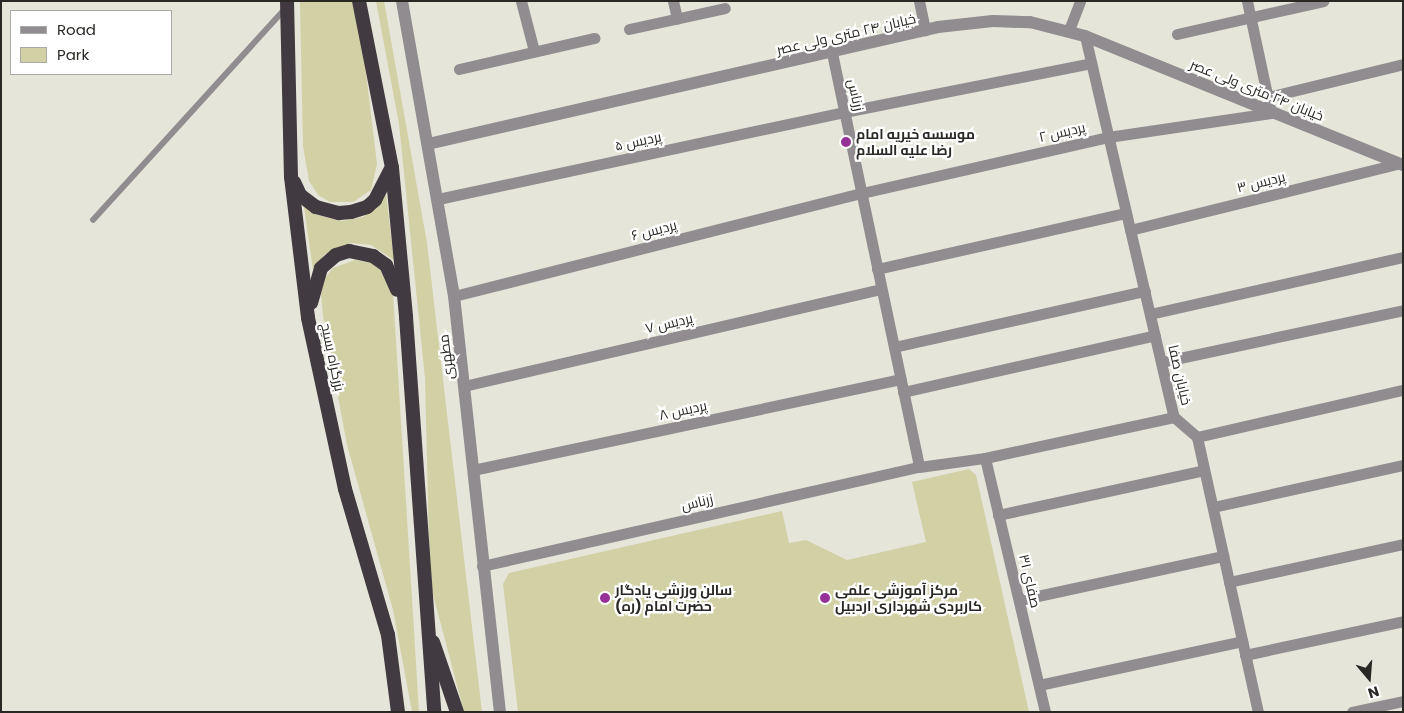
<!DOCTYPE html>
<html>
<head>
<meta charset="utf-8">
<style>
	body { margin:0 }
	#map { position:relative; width:1404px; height:713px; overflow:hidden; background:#e5e5d9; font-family:Poppins,Cairo,sans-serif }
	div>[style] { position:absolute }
	.green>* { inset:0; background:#d2d0a5 }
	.service>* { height:5.5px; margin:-2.75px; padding:0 2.75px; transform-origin:2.75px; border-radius:2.75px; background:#908c90 }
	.minor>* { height:11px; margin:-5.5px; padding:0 5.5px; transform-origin:5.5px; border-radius:5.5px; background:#908c90 }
	.tertiary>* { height:12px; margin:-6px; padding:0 6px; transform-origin:6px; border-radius:6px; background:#908c90 }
	.trunk>* { height:14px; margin:-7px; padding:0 7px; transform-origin:7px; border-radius:7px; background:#413a40 }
	.dots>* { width:14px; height:14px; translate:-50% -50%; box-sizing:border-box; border:2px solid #fff; border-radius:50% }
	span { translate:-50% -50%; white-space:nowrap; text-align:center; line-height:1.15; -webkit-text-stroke:4.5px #fff; paint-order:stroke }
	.street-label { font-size:14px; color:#292824 }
	.poi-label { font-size:14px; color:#292824; font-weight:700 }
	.left { translate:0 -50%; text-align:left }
	.frame { position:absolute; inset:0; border:2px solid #292824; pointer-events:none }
	.legend { position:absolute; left:10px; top:10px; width:162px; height:65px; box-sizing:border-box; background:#fff; border:1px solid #a9a9a7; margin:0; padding:6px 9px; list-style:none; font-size:15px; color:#292824 }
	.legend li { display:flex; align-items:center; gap:10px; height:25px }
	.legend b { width:25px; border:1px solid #a9a9a7 }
	.north { position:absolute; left:1344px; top:653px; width:50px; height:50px; -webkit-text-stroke:4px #fff; paint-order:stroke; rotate:162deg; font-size:14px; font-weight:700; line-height:20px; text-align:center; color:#292824 }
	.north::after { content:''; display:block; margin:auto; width:18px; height:22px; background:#292824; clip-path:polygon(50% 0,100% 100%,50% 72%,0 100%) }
</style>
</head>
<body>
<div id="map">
	<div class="green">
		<i style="clip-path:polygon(300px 1px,352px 1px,364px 57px,377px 164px,371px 190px,353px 202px,330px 202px,318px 195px,309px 181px,303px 146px)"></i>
		<i style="clip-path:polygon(376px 1px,384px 1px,427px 243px,482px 712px,464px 712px,430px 583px,425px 378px,399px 124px)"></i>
		<i style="clip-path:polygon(386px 194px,394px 260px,371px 245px,351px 243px,324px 255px,313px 270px,304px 207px,309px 206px,318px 215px,341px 221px,363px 217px,377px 207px)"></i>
		<i style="clip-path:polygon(355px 260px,372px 263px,379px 268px,393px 293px,419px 712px,412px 712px,393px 610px,347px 445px,323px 316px,321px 293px,325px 278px,333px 268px)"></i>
		<i style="clip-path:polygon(969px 469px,976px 475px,1029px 712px,518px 712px,503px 584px,509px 573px,782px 511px,789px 543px,806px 540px,847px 560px,926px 542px,912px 482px)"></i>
	</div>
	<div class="service">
		<i style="left:93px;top:220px;width:287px;rotate:-47.7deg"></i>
	</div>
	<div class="minor">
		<i style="left:521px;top:1px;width:52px;rotate:75.4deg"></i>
		<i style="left:673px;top:1px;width:18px;rotate:77deg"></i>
		<i style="left:919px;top:1px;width:30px;rotate:78deg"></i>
		<i style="left:629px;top:29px;width:98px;rotate:-12.3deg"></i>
		<i style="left:1069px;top:30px;width:31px;rotate:-69deg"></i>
		<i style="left:1177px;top:34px;width:150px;rotate:-12.7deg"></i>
		<i style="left:1085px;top:36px;width:391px;rotate:76.9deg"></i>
		<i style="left:1174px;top:417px;width:30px;rotate:41deg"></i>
		<i style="left:1197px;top:437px;width:282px;rotate:77.5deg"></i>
		<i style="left:832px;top:53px;width:423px;rotate:78.1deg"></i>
		<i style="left:459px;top:69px;width:139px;rotate:-12.9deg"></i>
		<i style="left:1268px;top:97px;width:139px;rotate:-13.7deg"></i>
		<i style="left:438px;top:199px;width:415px;rotate:-12.1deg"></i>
		<i style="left:844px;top:112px;width:252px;rotate:-11.2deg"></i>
		<i style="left:1130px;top:230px;width:278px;rotate:-13.9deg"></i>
		<i style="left:877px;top:269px;width:255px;rotate:-12.7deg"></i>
		<i style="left:454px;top:296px;width:421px;rotate:-14.2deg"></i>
		<i style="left:862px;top:193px;width:252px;rotate:-12.8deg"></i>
		<i style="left:1108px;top:137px;width:165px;rotate:-8.4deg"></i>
		<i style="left:1271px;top:113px;width:115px;rotate:-102.1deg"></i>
		<i style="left:1150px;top:314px;width:259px;rotate:-12.7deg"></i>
		<i style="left:894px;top:347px;width:257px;rotate:-12.6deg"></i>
		<i style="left:1161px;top:362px;width:248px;rotate:-12.1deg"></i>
		<i style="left:464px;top:386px;width:428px;rotate:-13.1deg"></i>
		<i style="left:903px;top:392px;width:258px;rotate:-12.7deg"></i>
		<i style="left:1197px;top:437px;width:211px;rotate:-12.9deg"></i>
		<i style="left:985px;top:458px;width:261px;rotate:76.7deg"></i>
		<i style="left:473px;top:470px;width:437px;rotate:-12deg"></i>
		<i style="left:1213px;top:507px;width:195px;rotate:-12.5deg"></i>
		<i style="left:998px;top:515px;width:211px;rotate:-12.3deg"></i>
		<i style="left:482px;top:566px;width:448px;rotate:-12.8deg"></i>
		<i style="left:919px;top:467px;width:67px;rotate:-7.8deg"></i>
		<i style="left:985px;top:458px;width:193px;rotate:-12.2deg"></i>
		<i style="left:1229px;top:582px;width:178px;rotate:-12.3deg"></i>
		<i style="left:1019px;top:600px;width:209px;rotate:-12.2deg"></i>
		<i style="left:1245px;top:655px;width:162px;rotate:-12.1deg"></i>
		<i style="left:1039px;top:685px;width:208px;rotate:-12.2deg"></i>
		<i style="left:1352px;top:712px;width:52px;rotate:-12.2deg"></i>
	</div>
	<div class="tertiary">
		<i style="left:402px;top:1px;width:300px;rotate:80deg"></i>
		<i style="left:454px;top:296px;width:419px;rotate:83.7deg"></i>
		<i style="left:428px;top:144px;width:523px;rotate:-12.92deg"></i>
		<i style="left:938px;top:27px;width:55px;rotate:-6.2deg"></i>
		<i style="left:993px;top:21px;width:37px;rotate:2deg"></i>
		<i style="left:1030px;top:22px;width:57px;rotate:14.3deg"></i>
		<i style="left:1085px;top:36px;width:343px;rotate:22.1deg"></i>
	</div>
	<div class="trunk">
		<i style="left:287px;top:1px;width:176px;rotate:88.7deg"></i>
		<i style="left:291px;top:177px;width:142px;rotate:83.1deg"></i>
		<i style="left:308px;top:318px;width:175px;rotate:77.8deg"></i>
		<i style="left:345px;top:489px;width:152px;rotate:73.6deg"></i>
		<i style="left:388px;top:635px;width:78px;rotate:82.6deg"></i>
		<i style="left:359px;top:1px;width:170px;rotate:78.8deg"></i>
		<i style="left:392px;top:168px;width:150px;rotate:84.6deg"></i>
		<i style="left:406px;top:317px;width:396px;rotate:85.9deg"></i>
		<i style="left:294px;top:182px;width:14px;rotate:65deg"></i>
		<i style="left:300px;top:195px;width:20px;rotate:37deg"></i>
		<i style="left:316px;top:207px;width:24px;rotate:15deg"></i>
		<i style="left:339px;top:213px;width:12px;rotate:-5deg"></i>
		<i style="left:351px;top:212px;width:17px;rotate:-17deg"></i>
		<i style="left:367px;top:207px;width:11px;rotate:-41deg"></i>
		<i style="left:375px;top:200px;width:33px;rotate:-63deg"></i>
		<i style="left:311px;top:303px;width:36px;rotate:-74deg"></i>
		<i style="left:321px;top:268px;width:20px;rotate:-41deg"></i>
		<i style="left:336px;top:255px;width:14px;rotate:-17deg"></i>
		<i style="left:349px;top:251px;width:25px;rotate:12deg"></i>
		<i style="left:373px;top:256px;width:16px;rotate:35deg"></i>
		<i style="left:386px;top:265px;width:27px;rotate:66deg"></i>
		<i style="left:433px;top:642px;width:74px;rotate:71.1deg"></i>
	</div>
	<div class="dots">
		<i style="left:846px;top:142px;background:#963297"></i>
		<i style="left:605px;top:598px;background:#963297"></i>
		<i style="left:825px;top:598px;background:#963297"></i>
	</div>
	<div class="street-label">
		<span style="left:846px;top:34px;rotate:-13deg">خیابان ۲۴ متری ولی عصر</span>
		<span style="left:1257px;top:90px;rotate:22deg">خیابان ۲۴ متری ولی عصر</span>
		<span style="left:856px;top:95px;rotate:78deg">زرناس</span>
		<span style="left:1062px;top:132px;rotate:-13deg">پردیس ۲</span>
		<span style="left:638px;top:141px;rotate:-12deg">پردیس ۵</span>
		<span style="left:1261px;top:182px;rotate:-14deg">پردیس ۳</span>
		<span style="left:654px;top:230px;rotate:-14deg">پردیس ۶</span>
		<span style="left:669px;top:323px;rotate:-13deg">پردیس ۷</span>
		<span style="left:333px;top:357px;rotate:78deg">بزرگراه بسیج</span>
		<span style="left:446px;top:357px;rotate:-97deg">مطهری</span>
		<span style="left:1180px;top:375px;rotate:77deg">خیابان صفا</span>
		<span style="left:683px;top:410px;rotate:-12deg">پردیس ۸</span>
		<span style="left:697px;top:502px;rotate:-13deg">زرناس</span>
		<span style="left:1030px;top:581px;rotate:77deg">صفای ۳۱</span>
	</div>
	<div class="poi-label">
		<span class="left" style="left:856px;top:142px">موسسه خیریه امام<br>رضا علیه السلام</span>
		<span class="left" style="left:615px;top:598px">سالن ورزشی یادگار<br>حضرت امام (ره)</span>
		<span class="left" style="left:835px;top:598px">مرکز آموزشی علمی<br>کاربردی شهرداری اردبیل</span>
	</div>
	<div class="frame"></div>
	<ul class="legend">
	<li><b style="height:6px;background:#908c90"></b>Road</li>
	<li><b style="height:14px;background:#d2d0a5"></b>Park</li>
	</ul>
	<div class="north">N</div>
</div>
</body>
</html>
